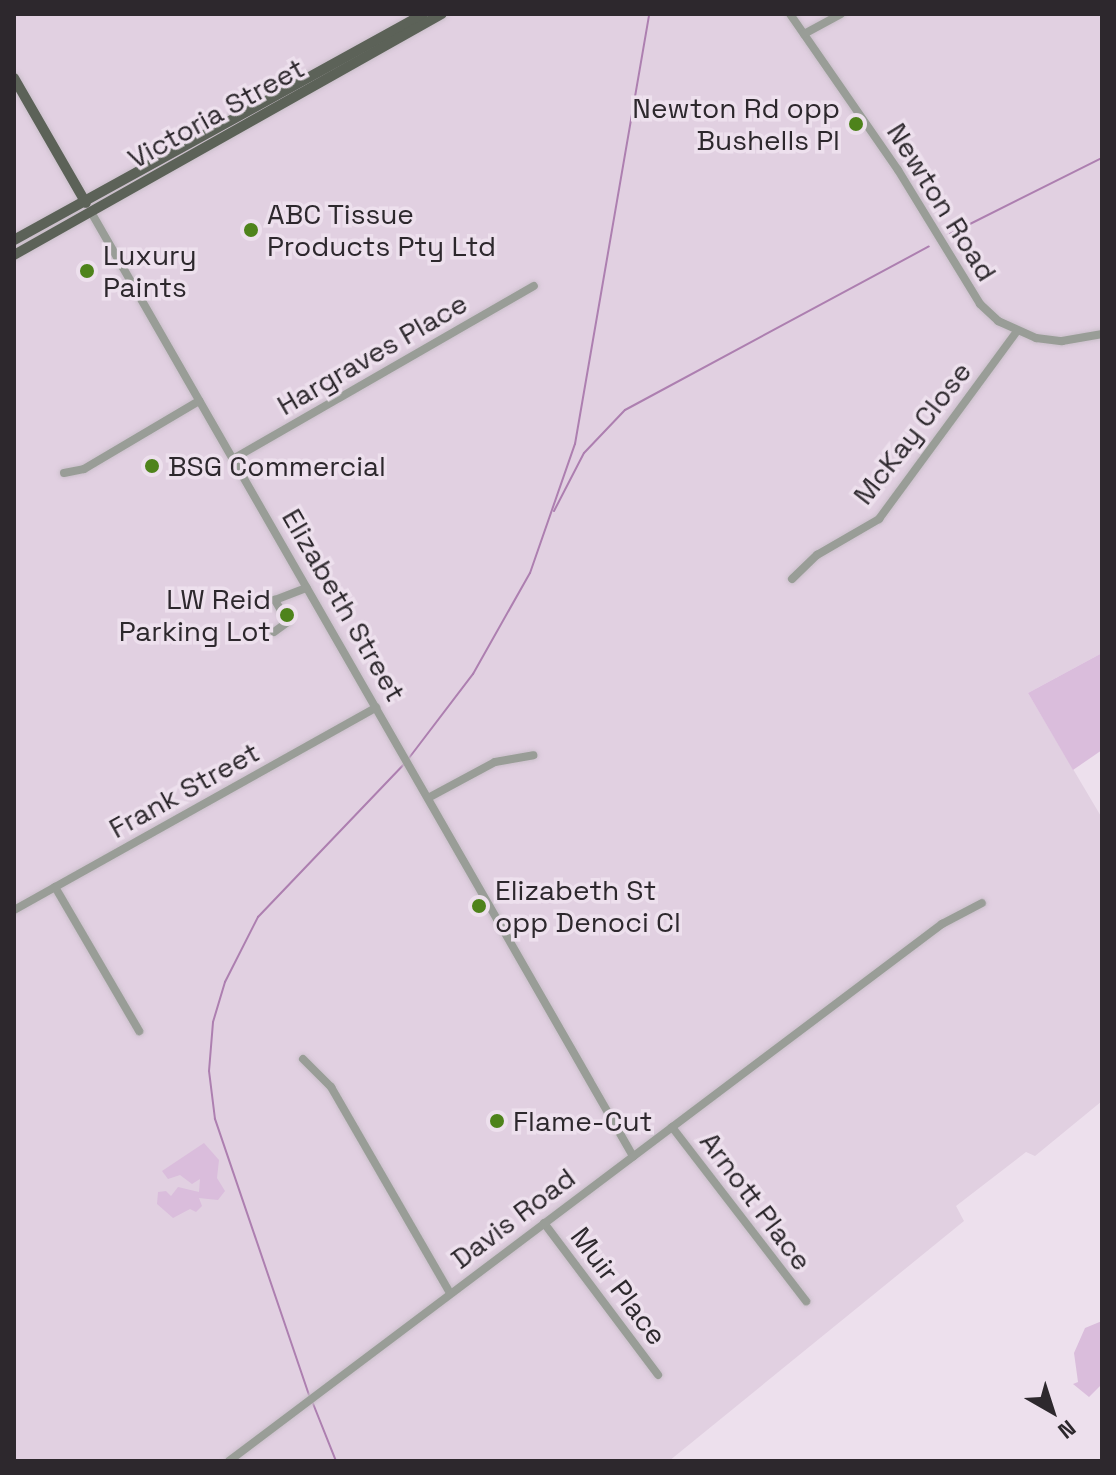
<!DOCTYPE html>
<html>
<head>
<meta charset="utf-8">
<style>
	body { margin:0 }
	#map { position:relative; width:1116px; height:1475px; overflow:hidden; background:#ede0ed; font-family:"Space Grotesk",sans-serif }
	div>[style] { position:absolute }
	.built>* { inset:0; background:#e1d0e1 }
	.green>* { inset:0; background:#dabddc }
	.stream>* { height:2px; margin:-1px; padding:0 1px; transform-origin:1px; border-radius:1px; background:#ad7fb0 }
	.roads { filter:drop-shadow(0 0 2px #cabfca) drop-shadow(0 0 2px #cabfca) }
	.minor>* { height:8px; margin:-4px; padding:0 4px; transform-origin:4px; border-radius:4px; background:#999d97 }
	.major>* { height:10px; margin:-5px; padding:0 5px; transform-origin:5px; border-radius:5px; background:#5c6258 }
	.dots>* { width:22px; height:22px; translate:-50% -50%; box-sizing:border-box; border:4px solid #ede0ed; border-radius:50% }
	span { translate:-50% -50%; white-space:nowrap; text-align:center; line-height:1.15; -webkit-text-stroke:7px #ede0ed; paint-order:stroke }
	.poi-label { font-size:28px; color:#2d282d }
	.right { translate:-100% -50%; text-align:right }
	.left { translate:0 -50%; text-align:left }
	.street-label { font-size:28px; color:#2d282d }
	.frame { position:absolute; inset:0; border:16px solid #2d282d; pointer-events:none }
	.north { position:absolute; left:1012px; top:1371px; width:80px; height:80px; -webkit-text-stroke:6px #ede0ed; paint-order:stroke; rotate:141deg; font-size:22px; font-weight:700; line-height:32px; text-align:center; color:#2d282d }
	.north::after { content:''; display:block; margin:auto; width:28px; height:36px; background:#2d282d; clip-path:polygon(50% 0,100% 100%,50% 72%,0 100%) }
</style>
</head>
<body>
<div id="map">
	<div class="built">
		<i style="clip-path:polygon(14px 14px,1102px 14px,1102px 653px,1028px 693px,1102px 818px,1102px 1101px,1035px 1156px,1026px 1152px,956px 1206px,964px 1221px,669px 1461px,14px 1461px)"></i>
	</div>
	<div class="green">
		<i style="clip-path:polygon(1102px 653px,1102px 750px,1073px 770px,1028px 693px)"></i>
		<i style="clip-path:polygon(204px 1143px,219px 1160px,217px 1178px,225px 1191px,218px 1200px,199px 1198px,202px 1206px,196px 1212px,190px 1209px,173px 1218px,157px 1204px,158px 1192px,166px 1191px,171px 1196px,178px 1187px,199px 1192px,200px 1179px,192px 1184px,180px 1175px,168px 1179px,162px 1171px)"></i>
		<i style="clip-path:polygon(1102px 1321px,1102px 1384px,1089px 1397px,1073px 1384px,1078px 1382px,1074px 1353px,1085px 1328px)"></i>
	</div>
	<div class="stream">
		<i style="left:950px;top:234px;width:170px;rotate:-26.6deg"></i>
		<i style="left:554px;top:511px;width:65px;rotate:-62.7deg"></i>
		<i style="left:584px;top:453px;width:59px;rotate:-46.4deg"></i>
		<i style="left:625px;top:410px;width:345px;rotate:-28.3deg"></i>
		<i style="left:409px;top:758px;width:106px;rotate:-52.7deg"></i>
		<i style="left:473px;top:674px;width:116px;rotate:-60.6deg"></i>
		<i style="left:530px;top:573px;width:137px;rotate:-70.8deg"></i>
		<i style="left:575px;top:444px;width:436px;rotate:-80.2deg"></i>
		<i style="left:309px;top:1395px;width:292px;rotate:-108.8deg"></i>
		<i style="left:215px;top:1119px;width:48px;rotate:-97.1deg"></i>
		<i style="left:209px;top:1071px;width:49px;rotate:-85.3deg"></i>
		<i style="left:213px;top:1022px;width:42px;rotate:-73.3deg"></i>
		<i style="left:225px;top:982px;width:73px;rotate:-63.1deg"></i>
		<i style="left:258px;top:917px;width:213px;rotate:-46.3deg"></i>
		<i style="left:312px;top:1401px;width:65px;rotate:68.2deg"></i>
	</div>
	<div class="roads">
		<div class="minor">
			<i style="left:790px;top:14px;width:190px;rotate:55.3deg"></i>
			<i style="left:898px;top:170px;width:157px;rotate:58.5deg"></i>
			<i style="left:980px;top:304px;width:25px;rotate:43deg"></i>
			<i style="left:998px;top:321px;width:42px;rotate:24.1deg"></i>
			<i style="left:1036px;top:338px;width:26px;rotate:7deg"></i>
			<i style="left:1062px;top:341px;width:41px;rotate:-9.9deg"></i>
			<i style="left:804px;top:34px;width:42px;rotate:-28.4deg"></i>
			<i style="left:91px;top:212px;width:1089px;rotate:60.14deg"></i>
			<i style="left:233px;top:459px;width:347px;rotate:-29.9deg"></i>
			<i style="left:64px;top:473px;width:20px;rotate:-11deg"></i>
			<i style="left:84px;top:469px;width:134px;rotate:-30.6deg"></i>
			<i style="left:792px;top:579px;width:35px;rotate:-44deg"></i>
			<i style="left:817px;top:555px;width:72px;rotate:-30.1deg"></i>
			<i style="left:879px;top:519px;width:233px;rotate:-53.7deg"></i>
			<i style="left:274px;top:632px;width:17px;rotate:-36deg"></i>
			<i style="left:288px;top:622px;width:26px;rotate:-121deg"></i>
			<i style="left:275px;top:600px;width:34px;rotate:-21deg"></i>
			<i style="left:428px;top:798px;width:76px;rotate:-28.2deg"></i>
			<i style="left:495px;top:762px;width:39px;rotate:-10deg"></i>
			<i style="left:55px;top:887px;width:167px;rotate:59.7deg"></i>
			<i style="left:14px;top:910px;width:415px;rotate:-29.2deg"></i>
			<i style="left:303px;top:1059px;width:40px;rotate:45deg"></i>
			<i style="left:331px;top:1087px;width:238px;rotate:60deg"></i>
			<i style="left:672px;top:1127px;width:220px;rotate:52.4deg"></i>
			<i style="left:544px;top:1223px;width:190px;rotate:53.1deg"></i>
			<i style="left:229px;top:1461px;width:893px;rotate:-36.99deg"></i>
			<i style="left:942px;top:924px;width:45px;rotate:-27.7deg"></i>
		</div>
		<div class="major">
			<i style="left:14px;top:78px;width:144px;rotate:60.1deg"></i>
			<i style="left:14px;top:240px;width:467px;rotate:-28.9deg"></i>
			<i style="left:14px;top:255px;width:491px;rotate:-29.4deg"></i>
		</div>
	</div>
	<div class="dots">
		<i style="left:856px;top:124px;background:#4e831b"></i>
		<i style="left:251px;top:230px;background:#4e831b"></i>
		<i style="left:87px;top:271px;background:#4e831b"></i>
		<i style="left:152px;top:466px;background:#4e831b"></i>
		<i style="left:287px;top:615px;background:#4e831b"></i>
		<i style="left:479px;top:906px;background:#4e831b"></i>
		<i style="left:497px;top:1121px;background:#4e831b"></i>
	</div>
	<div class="poi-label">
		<span class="right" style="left:840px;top:124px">Newton Rd opp<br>Bushells Pl</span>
		<span class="left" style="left:267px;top:230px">ABC Tissue<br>Products Pty Ltd</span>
		<span class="left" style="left:103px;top:271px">Luxury<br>Paints</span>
		<span class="left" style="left:168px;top:466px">BSG Commercial</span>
		<span class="right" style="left:271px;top:615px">LW Reid<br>Parking Lot</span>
		<span class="left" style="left:495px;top:906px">Elizabeth St<br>opp Denoci Cl</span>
		<span class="left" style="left:513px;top:1121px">Flame-Cut</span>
	</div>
	<div class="street-label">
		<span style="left:216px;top:113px;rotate:-29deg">Victoria Street</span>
		<span style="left:942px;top:202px;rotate:58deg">Newton Road</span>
		<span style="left:372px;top:354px;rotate:-30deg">Hargraves Place</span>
		<span style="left:912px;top:433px;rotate:-52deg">McKay Close</span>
		<span style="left:344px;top:605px;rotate:60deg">Elizabeth Street</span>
		<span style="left:184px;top:790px;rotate:-29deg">Frank Street</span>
		<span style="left:756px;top:1201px;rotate:53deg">Arnott Place</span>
		<span style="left:513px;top:1218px;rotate:-37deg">Davis Road</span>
		<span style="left:619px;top:1286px;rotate:53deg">Muir Place</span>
	</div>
	<div class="frame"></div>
	<div class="north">N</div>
</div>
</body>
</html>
